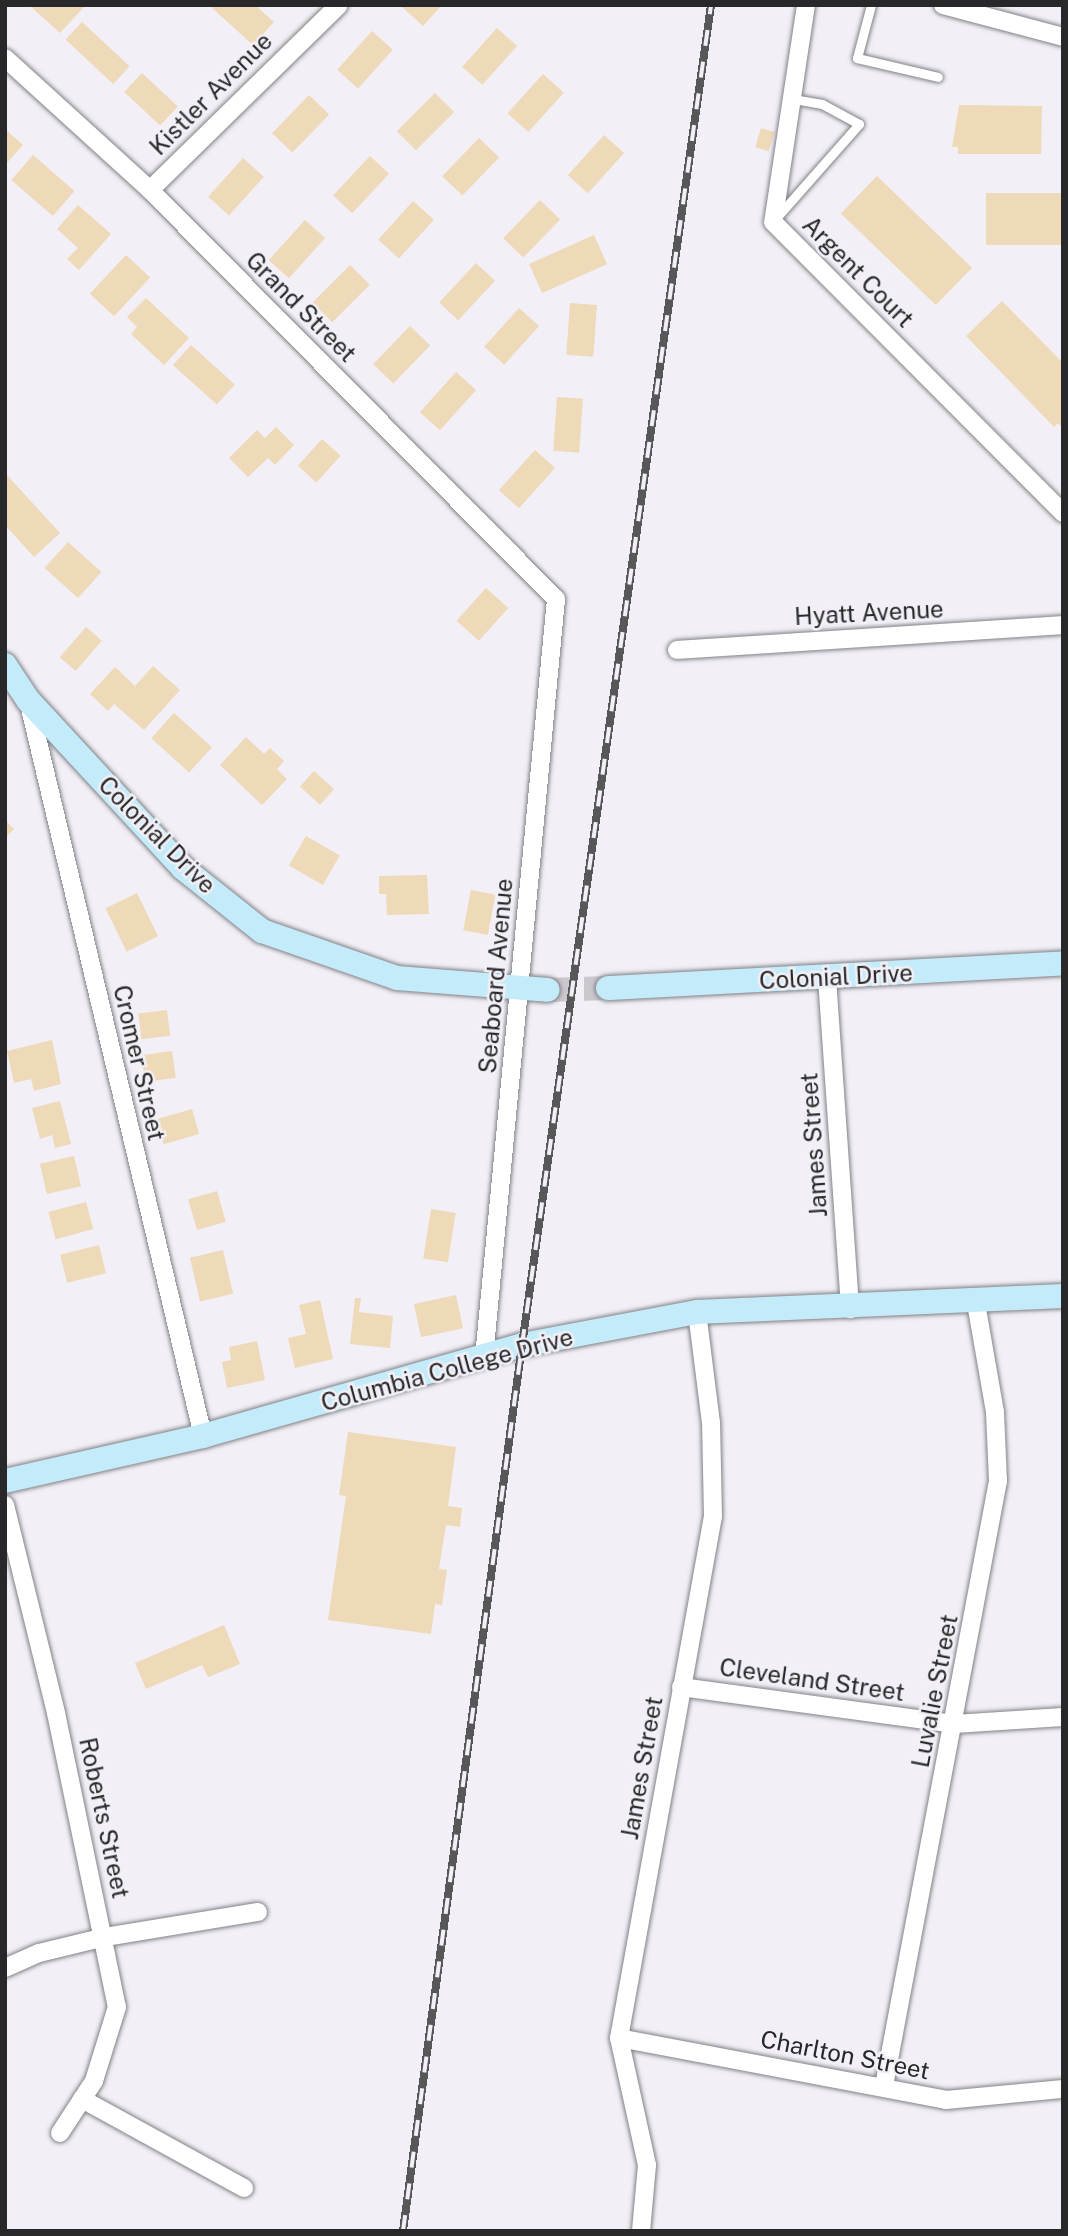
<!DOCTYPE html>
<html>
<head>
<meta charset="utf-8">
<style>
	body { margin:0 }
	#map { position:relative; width:1068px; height:2236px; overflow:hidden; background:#f2f0f6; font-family:"Public Sans",sans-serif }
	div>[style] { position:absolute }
	.building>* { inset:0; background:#eed9b8; transform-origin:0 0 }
	.secondary-tunnel>* { height:24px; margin-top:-12px; transform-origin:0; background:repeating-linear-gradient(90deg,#cac8cd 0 24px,transparent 0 36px) }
	.roads { filter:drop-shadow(0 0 2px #828186) drop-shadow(0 0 2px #828186) }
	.lane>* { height:9px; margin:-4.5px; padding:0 4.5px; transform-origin:4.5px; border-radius:4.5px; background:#fff }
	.street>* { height:18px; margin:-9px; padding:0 9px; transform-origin:9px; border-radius:9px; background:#fff }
	.secondary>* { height:24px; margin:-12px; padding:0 12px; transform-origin:12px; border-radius:12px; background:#c4ebf9 }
	.rail>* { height:8px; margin-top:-4px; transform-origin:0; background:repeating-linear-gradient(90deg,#f2f0f6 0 16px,#575659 0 32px); box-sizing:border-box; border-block:2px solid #575659 }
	span { translate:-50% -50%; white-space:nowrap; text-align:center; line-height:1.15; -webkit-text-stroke:5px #f2f0f6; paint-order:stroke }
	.street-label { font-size:24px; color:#28282a }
	.frame { position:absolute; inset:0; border:7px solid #28282a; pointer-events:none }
</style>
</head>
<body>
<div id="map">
	<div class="building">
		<i style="clip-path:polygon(29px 5px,83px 5px,84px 7px,60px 33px)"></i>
		<i style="clip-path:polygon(215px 5px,255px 5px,274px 22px,253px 45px,212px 8px)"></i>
		<i style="clip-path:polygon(400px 5px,442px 5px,423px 26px)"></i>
		<i style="left:82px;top:22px;width:65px;height:24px;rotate:43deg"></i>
		<i style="left:497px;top:28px;width:27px;height:52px;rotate:42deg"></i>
		<i style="left:372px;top:31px;width:28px;height:52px;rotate:42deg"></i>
		<i style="left:142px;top:73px;width:49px;height:26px;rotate:43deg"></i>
		<i style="left:543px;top:74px;width:28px;height:53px;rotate:42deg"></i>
		<i style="left:435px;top:93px;width:27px;height:54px;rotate:45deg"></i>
		<i style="left:309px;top:95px;width:28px;height:53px;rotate:44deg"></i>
		<i style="clip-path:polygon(959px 105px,1042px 106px,1041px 154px,958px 154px,958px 147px,952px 147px)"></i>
		<i style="left:761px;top:128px;width:14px;height:20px;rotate:17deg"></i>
		<i style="clip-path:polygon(5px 129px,23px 145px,5px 165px)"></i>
		<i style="left:604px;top:135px;width:27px;height:54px;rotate:42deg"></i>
		<i style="left:479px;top:138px;width:28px;height:53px;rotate:44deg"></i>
		<i style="left:33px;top:155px;width:55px;height:33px;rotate:41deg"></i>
		<i style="left:370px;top:156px;width:26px;height:54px;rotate:43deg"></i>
		<i style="left:243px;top:158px;width:28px;height:52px;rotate:42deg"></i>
		<i style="left:877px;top:176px;width:132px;height:52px;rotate:44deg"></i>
		<i style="left:986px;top:193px;width:77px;height:52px"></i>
		<i style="left:540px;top:200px;width:28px;height:53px;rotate:44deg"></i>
		<i style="left:413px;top:201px;width:28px;height:52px;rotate:42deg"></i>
		<i style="clip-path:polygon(78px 205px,111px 234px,79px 270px,67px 259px,78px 248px,57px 229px)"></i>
		<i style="left:305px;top:220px;width:27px;height:54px;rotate:42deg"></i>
		<i style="left:594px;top:235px;width:32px;height:71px;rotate:66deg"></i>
		<i style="left:126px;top:255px;width:33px;height:53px;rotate:43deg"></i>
		<i style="left:476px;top:263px;width:26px;height:54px;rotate:43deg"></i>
		<i style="left:350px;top:265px;width:28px;height:53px;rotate:45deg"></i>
		<i style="clip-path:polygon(146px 298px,189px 338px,164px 365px,131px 334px,137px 327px,127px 317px)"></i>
		<i style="clip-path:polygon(1002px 301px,1063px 363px,1063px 428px,1058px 423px,1054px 427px,966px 336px)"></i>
		<i style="left:570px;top:303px;width:27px;height:52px;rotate:4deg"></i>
		<i style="left:519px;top:308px;width:27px;height:52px;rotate:42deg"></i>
		<i style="left:410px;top:326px;width:28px;height:53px;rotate:44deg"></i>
		<i style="left:191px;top:345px;width:59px;height:27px;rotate:42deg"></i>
		<i style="left:456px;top:372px;width:27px;height:54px;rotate:42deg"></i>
		<i style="left:557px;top:397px;width:26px;height:54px;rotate:4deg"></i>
		<i style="clip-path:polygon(276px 427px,294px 445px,275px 465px,268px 458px,248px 477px,229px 458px,257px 430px,265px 438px)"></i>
		<i style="left:322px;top:439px;width:25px;height:36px;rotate:42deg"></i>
		<i style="left:535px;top:450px;width:27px;height:54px;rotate:42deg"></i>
		<i style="clip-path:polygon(5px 473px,60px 533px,34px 557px,5px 525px)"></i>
		<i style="left:68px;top:542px;width:45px;height:35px;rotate:42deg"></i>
		<i style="left:486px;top:588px;width:30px;height:44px;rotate:42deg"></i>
		<i style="left:86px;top:627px;width:21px;height:40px;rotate:41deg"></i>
		<i style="clip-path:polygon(153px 666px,180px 690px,144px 730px,114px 704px,108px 711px,90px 694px,115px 667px,135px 686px)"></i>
		<i style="left:174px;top:713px;width:51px;height:34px;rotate:42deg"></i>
		<i style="clip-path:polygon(246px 737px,264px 754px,270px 748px,284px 761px,277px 769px,287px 779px,262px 805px,220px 765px)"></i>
		<i style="left:314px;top:771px;width:27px;height:21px;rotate:42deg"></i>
		<i style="clip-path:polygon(5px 820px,14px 829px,5px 838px)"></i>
		<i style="left:306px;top:836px;width:39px;height:34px;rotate:30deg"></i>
		<i style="clip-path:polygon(427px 875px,429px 914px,387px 915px,386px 894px,379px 894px,379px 876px)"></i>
		<i style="left:471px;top:890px;width:25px;height:41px;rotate:11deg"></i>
		<i style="left:137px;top:893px;width:48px;height:35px;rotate:64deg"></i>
		<i style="left:167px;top:1010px;width:26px;height:29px;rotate:83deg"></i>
		<i style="clip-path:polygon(52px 1040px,61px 1084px,34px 1091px,31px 1079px,14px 1083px,7px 1051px)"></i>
		<i style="left:172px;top:1051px;width:27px;height:31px;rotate:82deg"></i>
		<i style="clip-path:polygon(60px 1101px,71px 1144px,55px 1148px,52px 1135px,40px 1139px,32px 1108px)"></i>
		<i style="left:192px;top:1109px;width:26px;height:37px;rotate:74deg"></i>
		<i style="left:74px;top:1156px;width:31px;height:35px;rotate:77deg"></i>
		<i style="left:217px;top:1191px;width:32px;height:30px;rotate:74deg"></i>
		<i style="left:86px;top:1202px;width:28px;height:39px;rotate:75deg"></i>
		<i style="left:431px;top:1209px;width:25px;height:50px;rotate:9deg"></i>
		<i style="left:99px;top:1245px;width:29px;height:40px;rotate:76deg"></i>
		<i style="left:223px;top:1250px;width:45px;height:34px;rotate:77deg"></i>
		<i style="left:456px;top:1295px;width:34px;height:43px;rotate:78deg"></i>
		<i style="clip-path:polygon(355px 1298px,361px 1298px,359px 1312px,393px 1316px,390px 1348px,350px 1344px)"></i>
		<i style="clip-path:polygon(320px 1300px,333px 1359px,295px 1368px,288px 1338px,306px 1334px,299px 1305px)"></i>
		<i style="clip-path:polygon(257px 1341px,265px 1380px,227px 1388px,222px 1362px,231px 1360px,229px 1347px)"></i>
		<i style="clip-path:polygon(348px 1432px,456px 1447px,448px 1506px,462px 1508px,460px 1527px,446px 1525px,439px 1569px,447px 1570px,442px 1605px,435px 1604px,431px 1634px,328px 1620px,346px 1496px,339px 1495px)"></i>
		<i style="clip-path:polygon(224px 1625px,240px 1664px,208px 1677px,202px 1665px,146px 1689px,135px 1663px)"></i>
	</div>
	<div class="secondary-tunnel">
		<i style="left:548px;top:990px;width:60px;rotate:-1.9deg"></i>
	</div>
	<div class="roads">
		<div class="lane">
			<i style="left:871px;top:5px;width:55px;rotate:104.8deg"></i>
			<i style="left:857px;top:58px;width:83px;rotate:13.2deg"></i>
			<i style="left:777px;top:217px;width:124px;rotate:-48.6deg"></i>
			<i style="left:859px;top:124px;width:42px;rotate:-151.6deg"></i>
			<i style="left:822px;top:104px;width:27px;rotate:-170deg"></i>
		</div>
		<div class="street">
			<i style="left:806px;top:5px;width:219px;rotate:98.6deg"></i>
			<i style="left:773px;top:222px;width:411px;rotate:45.1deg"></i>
			<i style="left:943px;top:5px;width:124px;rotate:14.9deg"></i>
			<i style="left:5px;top:58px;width:196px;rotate:42.3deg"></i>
			<i style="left:150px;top:190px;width:576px;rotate:45.21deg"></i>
			<i style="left:556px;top:599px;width:762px;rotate:95.42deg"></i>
			<i style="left:150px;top:190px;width:264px;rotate:-44.4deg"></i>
			<i style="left:677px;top:650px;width:387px;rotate:-3.7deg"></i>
			<i style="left:29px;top:704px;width:752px;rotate:76.63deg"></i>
			<i style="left:827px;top:978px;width:332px;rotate:86deg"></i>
			<i style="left:5px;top:1505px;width:214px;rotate:76.2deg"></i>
			<i style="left:56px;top:1713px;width:300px;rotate:78.3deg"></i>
			<i style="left:117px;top:2007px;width:77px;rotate:107.3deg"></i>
			<i style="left:94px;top:2081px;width:62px;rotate:123.2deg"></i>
			<i style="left:681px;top:1687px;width:275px;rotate:7.7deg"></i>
			<i style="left:954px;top:1724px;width:109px;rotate:-3.7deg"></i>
			<i style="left:5px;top:1968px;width:37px;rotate:-24deg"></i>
			<i style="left:39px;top:1953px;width:68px;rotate:-13.6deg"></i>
			<i style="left:105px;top:1937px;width:155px;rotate:-9.3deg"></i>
			<i style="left:619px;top:2038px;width:333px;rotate:10.7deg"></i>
			<i style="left:946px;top:2100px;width:118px;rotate:-5.4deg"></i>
			<i style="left:884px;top:2086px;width:616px;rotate:-79.33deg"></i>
			<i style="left:998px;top:1481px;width:69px;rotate:-92.5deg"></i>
			<i style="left:995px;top:1412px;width:111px;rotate:-99.9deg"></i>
			<i style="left:82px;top:2099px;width:185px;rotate:28.8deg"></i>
			<i style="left:641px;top:2231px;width:66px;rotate:-84.8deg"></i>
			<i style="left:647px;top:2165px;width:130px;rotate:-102.4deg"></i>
			<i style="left:619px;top:2038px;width:530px;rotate:-79.79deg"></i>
			<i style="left:713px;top:1516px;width:93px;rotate:-91.2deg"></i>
			<i style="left:711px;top:1423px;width:112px;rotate:-97.2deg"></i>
		</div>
		<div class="secondary">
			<i style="left:5px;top:665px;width:42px;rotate:56.7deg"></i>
			<i style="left:28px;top:700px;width:229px;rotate:47.3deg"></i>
			<i style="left:183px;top:868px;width:101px;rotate:38.6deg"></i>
			<i style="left:262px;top:931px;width:143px;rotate:19.2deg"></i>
			<i style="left:397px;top:978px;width:151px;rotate:4.5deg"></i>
			<i style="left:608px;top:988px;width:456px;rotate:-3.1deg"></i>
			<i style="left:5px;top:1481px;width:203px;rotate:-12.8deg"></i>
			<i style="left:203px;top:1436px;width:332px;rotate:-15.9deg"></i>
			<i style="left:522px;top:1345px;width:178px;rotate:-10.7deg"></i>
			<i style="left:697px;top:1312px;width:366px;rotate:-2.5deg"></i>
		</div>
	</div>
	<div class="rail">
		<i style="left:403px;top:2231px;width:894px;rotate:-82.35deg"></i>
		<i style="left:522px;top:1345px;width:1353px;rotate:-81.97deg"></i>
	</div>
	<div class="street-label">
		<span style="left:211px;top:94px;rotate:-45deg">Kistler Avenue</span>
		<span style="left:858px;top:272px;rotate:45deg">Argent Court</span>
		<span style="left:301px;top:307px;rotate:45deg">Grand Street</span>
		<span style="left:869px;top:613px;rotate:-3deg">Hyatt Avenue</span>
		<span style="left:157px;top:835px;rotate:45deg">Colonial Drive</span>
		<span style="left:496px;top:976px;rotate:-85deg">Seaboard Avenue</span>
		<span style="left:836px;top:977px;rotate:-3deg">Colonial Drive</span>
		<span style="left:139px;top:1063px;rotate:77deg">Cromer Street</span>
		<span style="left:814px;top:1145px;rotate:-94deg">James Street</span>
		<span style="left:447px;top:1370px;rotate:-15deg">Columbia College Drive</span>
		<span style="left:812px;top:1680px;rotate:8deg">Cleveland Street</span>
		<span style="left:935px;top:1691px;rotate:-79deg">Luvalie Street</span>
		<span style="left:642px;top:1768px;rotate:-80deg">James Street</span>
		<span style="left:104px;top:1818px;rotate:78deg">Roberts Street</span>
		<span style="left:845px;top:2055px;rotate:11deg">Charlton Street</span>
	</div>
	<div class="frame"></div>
</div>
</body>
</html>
